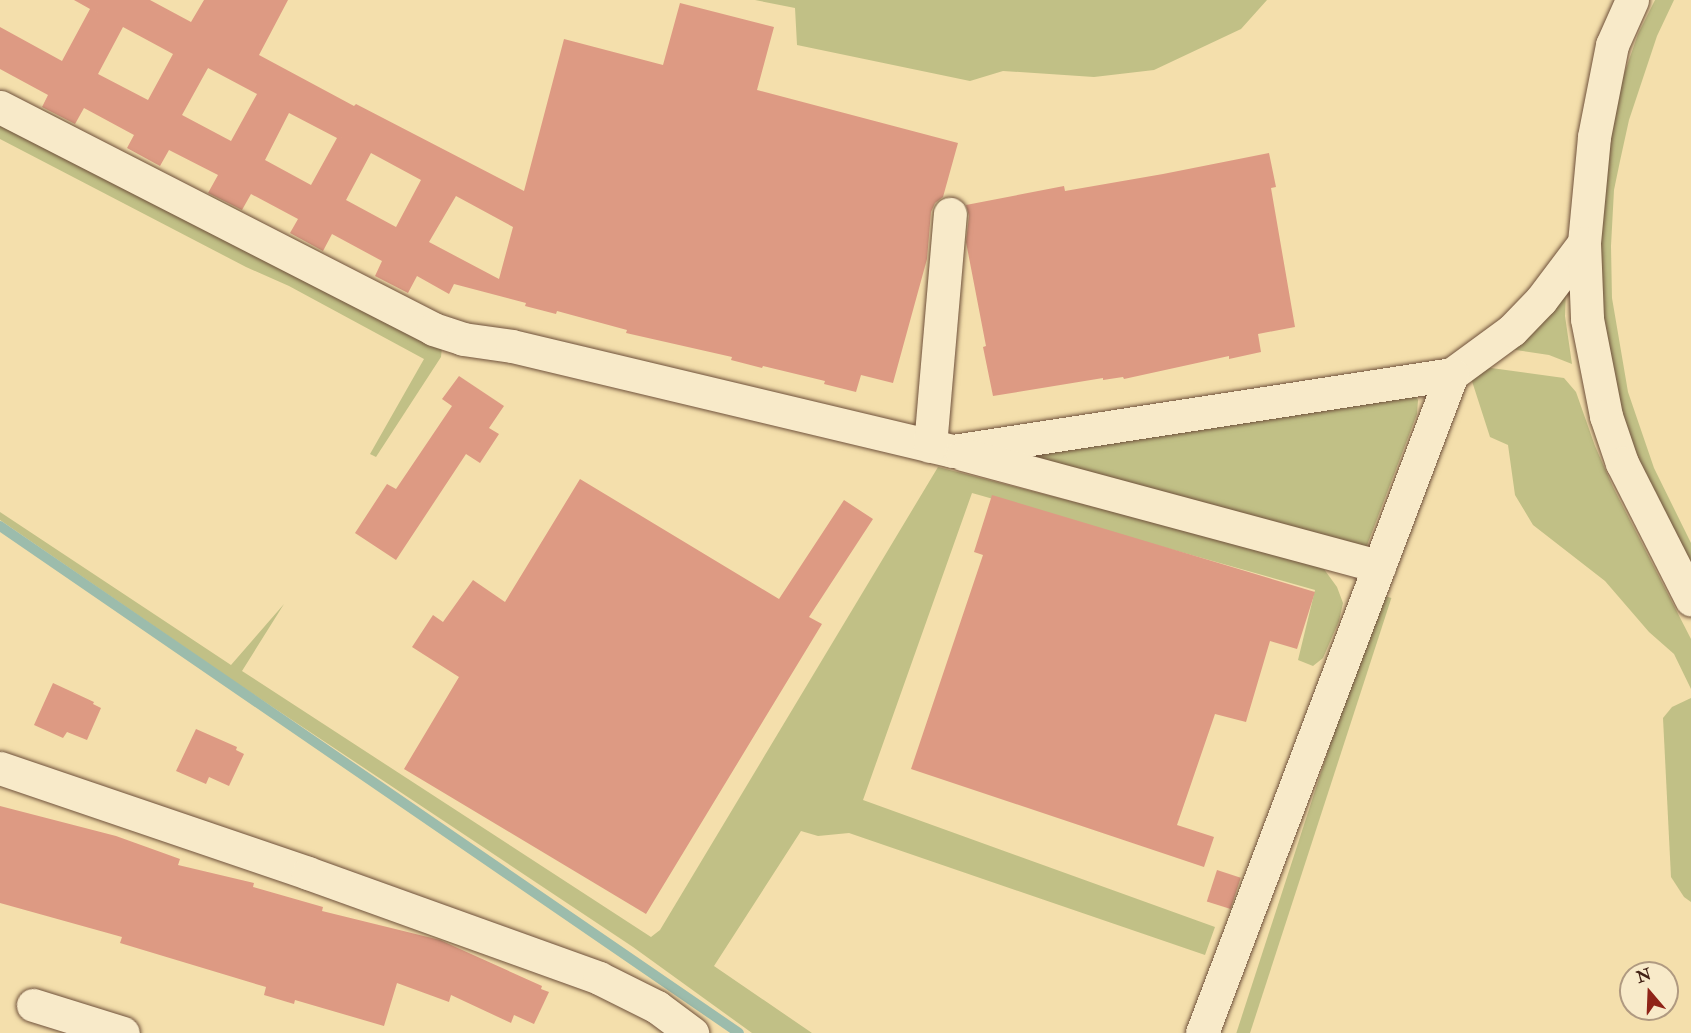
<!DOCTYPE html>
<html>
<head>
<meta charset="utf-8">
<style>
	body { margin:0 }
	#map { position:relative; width:1691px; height:1033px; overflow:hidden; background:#f4dfac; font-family:"IM FELL Double Pica",serif }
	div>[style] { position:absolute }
	.green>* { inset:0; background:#c1c086; transform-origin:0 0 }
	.stream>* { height:10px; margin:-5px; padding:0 5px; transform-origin:5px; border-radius:5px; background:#9cbcac }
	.building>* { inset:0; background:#dd9a83; transform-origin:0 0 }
	.roads { filter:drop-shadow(0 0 2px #6f513b) drop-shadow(0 0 2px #6f513b) }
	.minor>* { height:33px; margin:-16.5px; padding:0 16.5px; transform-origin:16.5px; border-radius:16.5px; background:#f8eac9 }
	.tertiary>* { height:33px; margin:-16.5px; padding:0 16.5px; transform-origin:16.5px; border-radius:16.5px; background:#f8eac9 }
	span { translate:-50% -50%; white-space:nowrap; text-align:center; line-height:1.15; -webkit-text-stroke:4.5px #f8eac9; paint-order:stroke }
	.north { position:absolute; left:1619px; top:961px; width:60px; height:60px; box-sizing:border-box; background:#f8eac9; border:2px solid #b09a81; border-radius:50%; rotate:341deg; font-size:16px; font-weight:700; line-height:24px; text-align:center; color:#432215 }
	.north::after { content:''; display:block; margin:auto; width:21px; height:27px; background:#8f2418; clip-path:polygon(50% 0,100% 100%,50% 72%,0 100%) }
</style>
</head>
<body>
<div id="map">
	<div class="green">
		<div style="clip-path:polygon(755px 0,1267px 0,1241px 29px,1154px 70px,1094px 77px,1003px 71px,970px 81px,797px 45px,795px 8px)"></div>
		<div style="clip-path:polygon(1655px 0,1674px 0,1657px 36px,1629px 120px,1620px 161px,1614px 190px,1611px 246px,1612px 298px,1628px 392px,1654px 468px,1691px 543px,1691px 568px,1638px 457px,1625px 425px,1600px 311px,1599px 187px,1621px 83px,1638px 34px)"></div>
		<div style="clip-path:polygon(0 116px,442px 347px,441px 357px,376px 457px,370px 454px,424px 359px,289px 286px,246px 267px,0 139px)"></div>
		<div style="clip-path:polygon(1566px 289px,1565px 316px,1572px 364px,1549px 355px,1503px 348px)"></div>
		<div style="clip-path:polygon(1484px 367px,1564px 378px,1576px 392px,1595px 446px,1613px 487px,1691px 639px,1691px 689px,1674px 654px,1649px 632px,1605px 581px,1533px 525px,1515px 495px,1508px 445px,1490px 437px,1470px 375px)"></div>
		<div style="clip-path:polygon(1414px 393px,1418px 400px,1417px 414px,1366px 548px,1028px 459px,1037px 447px)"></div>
		<div style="clip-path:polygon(938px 467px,1321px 565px,1337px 587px,1343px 603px,1339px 621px,1323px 658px,1313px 666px,1298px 660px,1315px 590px,972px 493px,863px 800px,1215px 927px,1205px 955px,849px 833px,818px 836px,801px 831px,714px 966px,812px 1033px,752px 1033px,633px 947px,235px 682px,0 520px,0 512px,231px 665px,284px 604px,242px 671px,651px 937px,660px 930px)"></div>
		<div style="left:1379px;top:594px;width:13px;height:470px;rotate:18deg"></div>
		<div style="clip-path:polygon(1691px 698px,1691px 902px,1684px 897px,1671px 877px,1663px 718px,1672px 707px)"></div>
	</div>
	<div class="stream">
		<div style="left:0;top:526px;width:896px;rotate:34.45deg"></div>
	</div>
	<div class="building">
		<div style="clip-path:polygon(evenodd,74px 0,150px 0,191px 22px,204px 0,288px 0,259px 55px,354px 106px,356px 104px,524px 191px,564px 39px,663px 65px,680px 3px,774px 27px,757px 90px,958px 143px,943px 197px,935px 203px,931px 212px,927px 259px,893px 383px,861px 375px,856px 392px,824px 384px,825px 381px,763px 366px,762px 368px,731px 360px,732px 357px,626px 333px,627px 330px,557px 311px,556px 314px,525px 306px,526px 303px,454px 284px,449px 294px,417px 276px,408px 293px,375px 276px,382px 261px,332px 234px,323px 251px,290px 233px,298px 219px,251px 194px,242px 210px,208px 193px,218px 175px,169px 150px,160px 166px,127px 148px,134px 135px,84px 108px,75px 124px,42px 107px,48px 95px,0 69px,0 27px,62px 61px,90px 9px,74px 0,123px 27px,173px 54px,148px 100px,98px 74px,123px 27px,74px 0,208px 68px,257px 94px,231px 141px,182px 115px,208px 68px,74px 0,289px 113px,337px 138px,311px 185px,265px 160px,289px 113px,74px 0,371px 153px,421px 180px,396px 227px,346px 200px,371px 153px,74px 0,456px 196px,513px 227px,499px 279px,429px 242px,456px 196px)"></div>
		<div style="clip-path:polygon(1269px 153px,1276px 187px,1271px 188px,1295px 327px,1258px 334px,1261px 352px,1229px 359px,1229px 356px,1124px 379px,1123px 377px,1103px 380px,1103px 378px,993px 396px,983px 347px,986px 346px,966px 242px,969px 216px,966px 205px,1064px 186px,1065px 191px,1163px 174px)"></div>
		<div style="clip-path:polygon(459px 376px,504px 406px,489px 428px,499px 434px,480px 463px,466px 454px,396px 560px,355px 533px,387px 484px,396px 489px,452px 406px,442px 399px)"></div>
		<div style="clip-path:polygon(580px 479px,779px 599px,844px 500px,873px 519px,809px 617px,822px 624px,646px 914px,404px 769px,459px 677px,412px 647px,433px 615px,443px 622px,473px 580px,505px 602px)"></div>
		<div style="clip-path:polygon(992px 495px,1315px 592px,1297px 649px,1270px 641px,1246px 722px,1215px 714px,1177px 825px,1214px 837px,1204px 867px,911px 769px,983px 555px,974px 552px)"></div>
		<div style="clip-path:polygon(53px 683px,94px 702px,93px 704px,101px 708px,87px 740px,67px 732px,63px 738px,34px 725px)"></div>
		<div style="clip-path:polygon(196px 729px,237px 747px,236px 750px,244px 754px,229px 786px,209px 777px,206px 784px,176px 771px)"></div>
		<div style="clip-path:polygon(0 806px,116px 836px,180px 859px,178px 865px,254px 883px,253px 887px,323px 907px,322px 911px,440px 940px,542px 986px,541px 989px,549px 992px,534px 1024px,514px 1015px,511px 1023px,451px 995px,449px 1002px,397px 983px,384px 1026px,295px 1000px,294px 1004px,264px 995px,266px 987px,120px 943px,122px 937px,0 903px)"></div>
		<div style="left:1217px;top:870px;width:25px;height:33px;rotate:18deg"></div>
	</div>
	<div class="roads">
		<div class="minor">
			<div style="left:0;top:107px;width:487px;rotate:27.1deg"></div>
			<div style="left:433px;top:329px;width:32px;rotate:18deg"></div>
			<div style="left:463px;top:339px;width:49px;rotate:8.1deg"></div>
			<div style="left:512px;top:346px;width:453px;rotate:13.4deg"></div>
			<div style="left:953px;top:451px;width:505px;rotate:-8.77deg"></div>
			<div style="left:1452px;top:374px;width:74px;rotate:-36.3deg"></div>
			<div style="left:1512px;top:330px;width:42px;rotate:-46deg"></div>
			<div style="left:1541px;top:300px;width:71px;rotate:-53deg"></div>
			<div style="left:930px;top:446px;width:233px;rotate:-85.1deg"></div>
			<div style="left:963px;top:454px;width:431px;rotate:15.1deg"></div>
			<div style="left:0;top:768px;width:325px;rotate:18.8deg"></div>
			<div style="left:308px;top:873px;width:309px;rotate:19.8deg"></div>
			<div style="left:599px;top:978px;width:65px;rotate:26.6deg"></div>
			<div style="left:657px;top:1007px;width:44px;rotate:36.6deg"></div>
			<div style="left:33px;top:1005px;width:94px;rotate:17.3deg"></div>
			<div style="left:1202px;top:1033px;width:705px;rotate:-69.23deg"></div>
		</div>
		<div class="tertiary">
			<div style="left:1632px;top:0;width:49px;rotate:114deg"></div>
			<div style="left:1612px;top:45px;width:94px;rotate:101.1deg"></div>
			<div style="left:1594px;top:137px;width:106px;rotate:95.4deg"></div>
			<div style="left:1584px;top:243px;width:76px;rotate:87.7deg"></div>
			<div style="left:1587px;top:319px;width:99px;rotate:78.9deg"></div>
			<div style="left:1606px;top:416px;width:50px;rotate:71.2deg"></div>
			<div style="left:1622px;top:463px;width:153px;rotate:63.1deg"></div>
		</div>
	</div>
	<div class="north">N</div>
</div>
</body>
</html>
